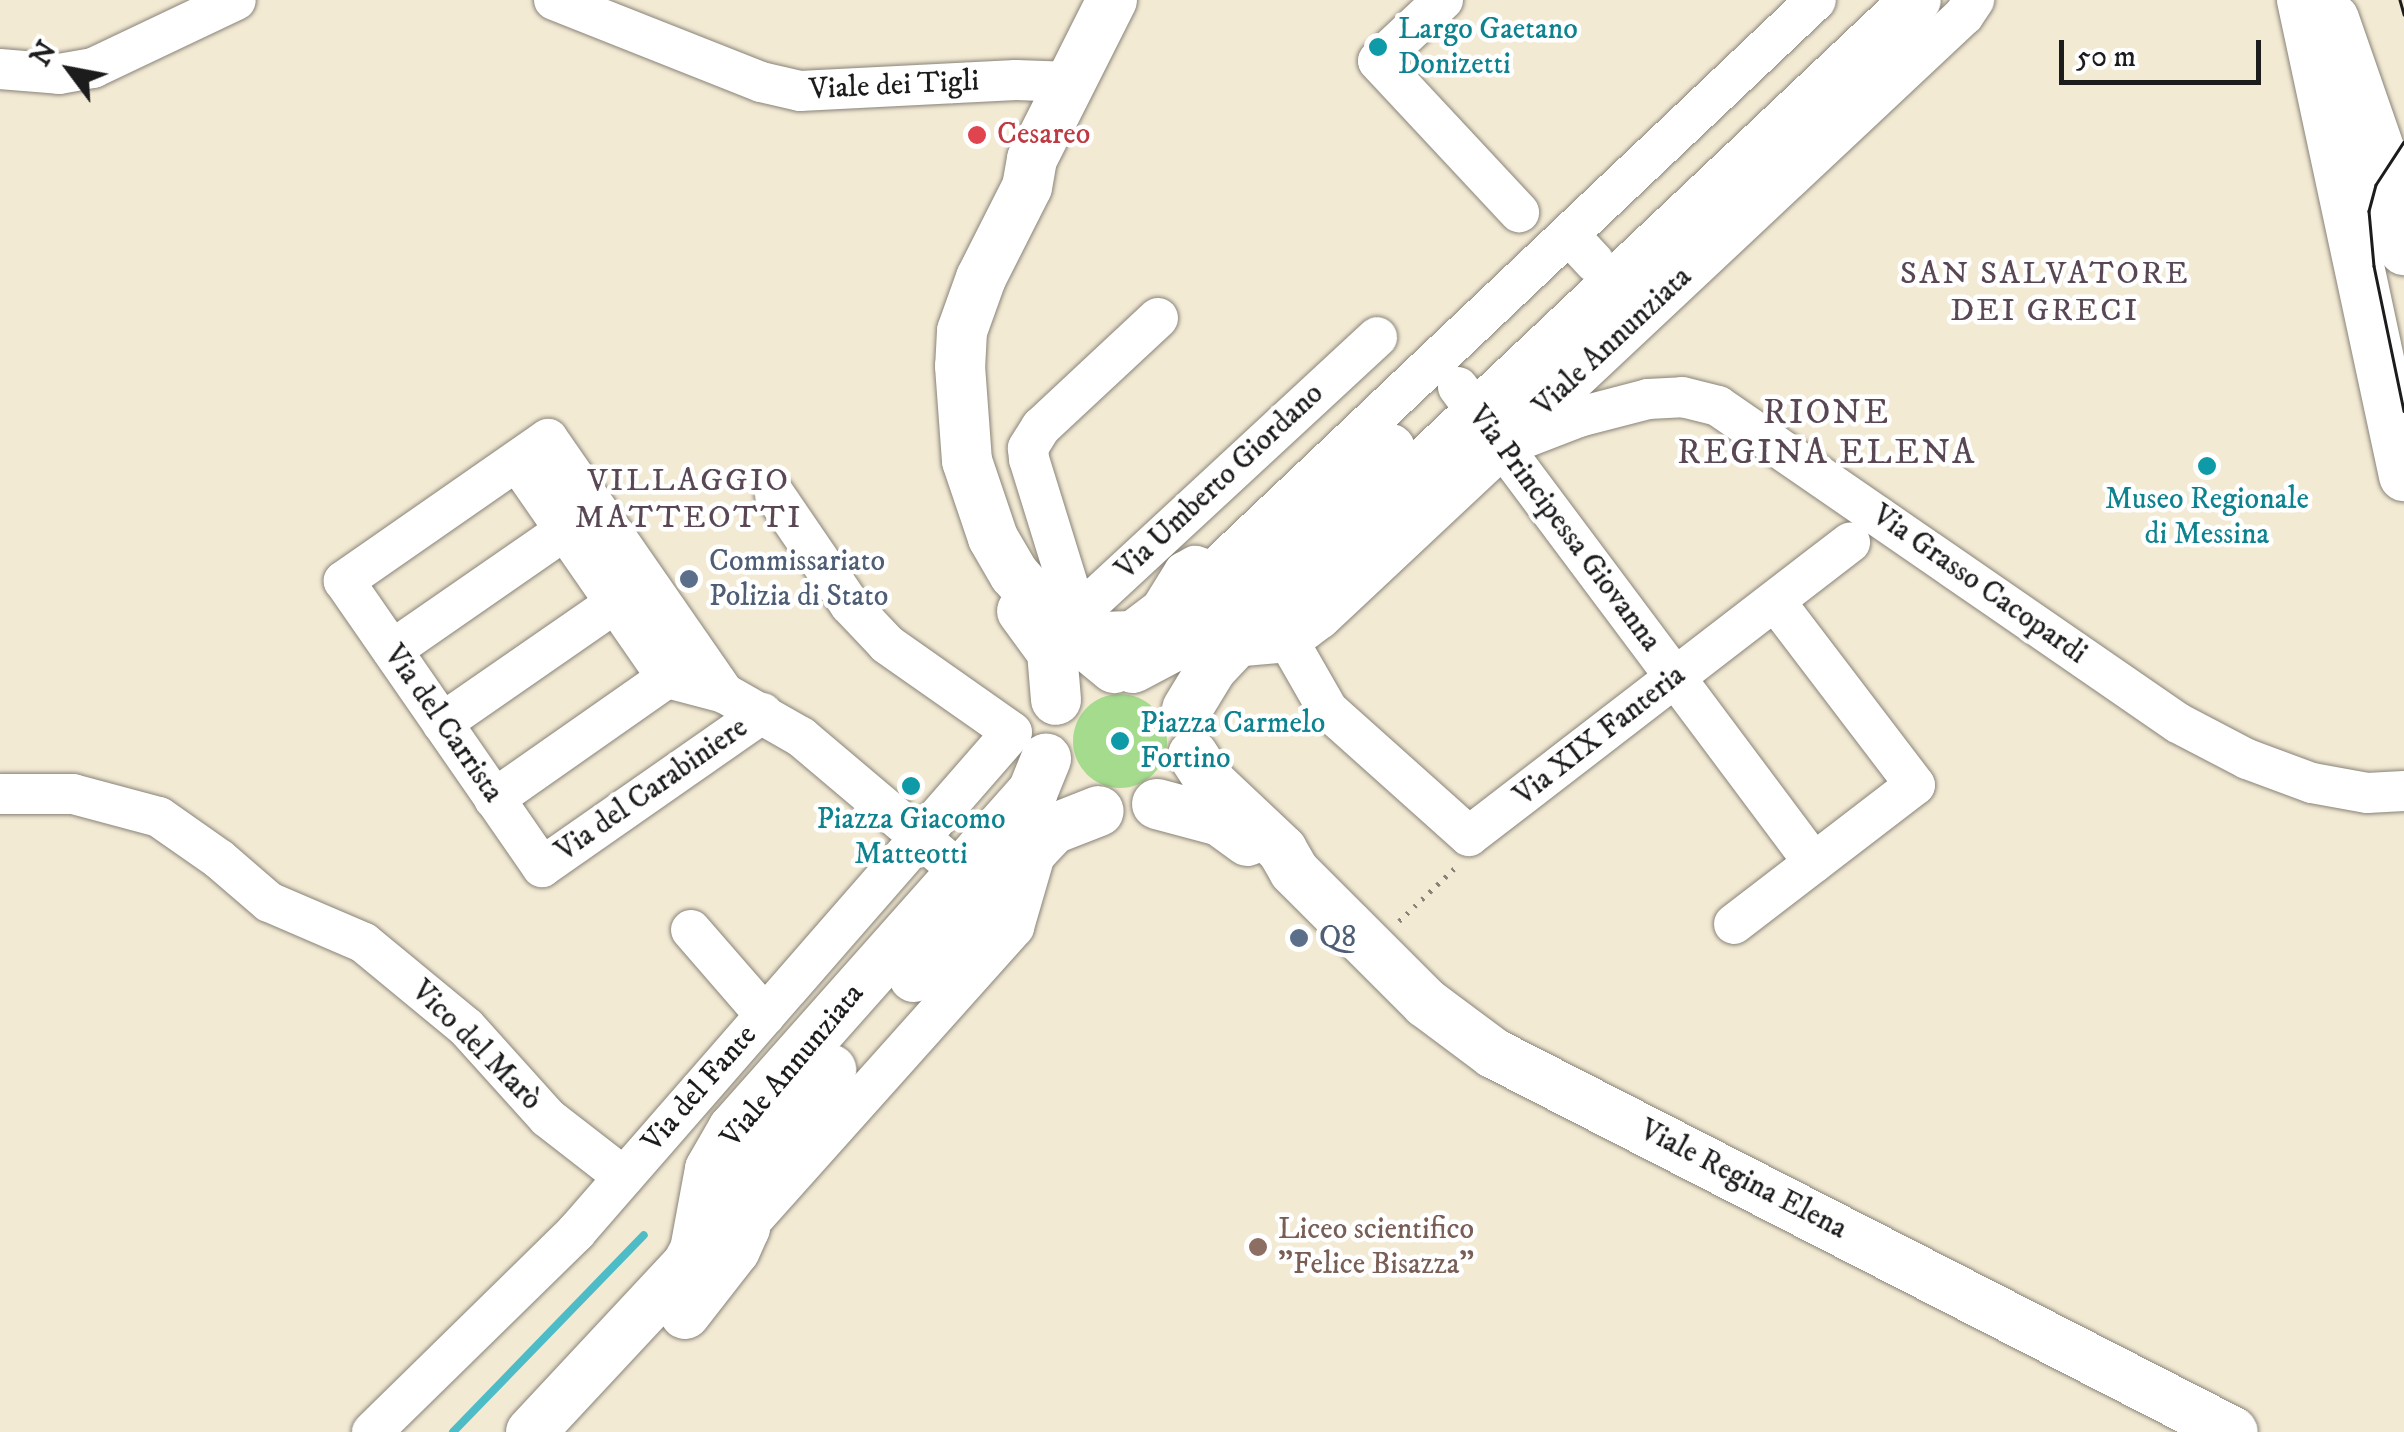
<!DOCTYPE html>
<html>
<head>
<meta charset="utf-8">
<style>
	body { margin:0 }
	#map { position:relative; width:2404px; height:1432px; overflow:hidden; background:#f3ead4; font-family:"IM FELL DW Pica",serif }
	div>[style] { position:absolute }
	.green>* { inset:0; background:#a4db8d }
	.round { border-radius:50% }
	.stream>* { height:8px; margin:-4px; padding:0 4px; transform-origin:4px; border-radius:4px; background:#4ebcc6 }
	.path>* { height:5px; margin-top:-2.5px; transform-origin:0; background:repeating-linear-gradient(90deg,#888378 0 2.5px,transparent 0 10.5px) }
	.roads { filter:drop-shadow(0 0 2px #888378) drop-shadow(0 0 2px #888378) }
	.minor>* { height:40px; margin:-20px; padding:0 20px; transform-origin:20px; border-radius:20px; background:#fff }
	.major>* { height:50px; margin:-25px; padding:0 25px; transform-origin:25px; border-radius:25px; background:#fff }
	.tram>* { height:2.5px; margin:-1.25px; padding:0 1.25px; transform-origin:1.25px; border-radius:1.25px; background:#1c1c1c }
	.dots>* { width:28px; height:28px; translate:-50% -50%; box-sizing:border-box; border:5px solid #fff; border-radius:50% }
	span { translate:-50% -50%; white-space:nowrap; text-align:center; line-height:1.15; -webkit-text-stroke:9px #fff; paint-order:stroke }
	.culture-label { font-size:30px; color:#0d838f }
	.left { translate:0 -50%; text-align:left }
	.street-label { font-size:30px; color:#1c1c1c }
	.health-label { font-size:30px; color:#be3a42 }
	.service-label { font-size:30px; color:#4e5e75 }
	.education-label { font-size:30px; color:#785e54 }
	.neighbourhood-label { font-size:32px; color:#594754; letter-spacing:2.5px }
	.quarter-label { font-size:35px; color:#594754; letter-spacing:2.5px }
	.north { position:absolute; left:20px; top:20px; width:100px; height:100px; -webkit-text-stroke:8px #fff; paint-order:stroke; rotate:302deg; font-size:28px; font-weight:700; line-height:40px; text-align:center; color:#1c1c1c }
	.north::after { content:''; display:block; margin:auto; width:35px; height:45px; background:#1c1c1c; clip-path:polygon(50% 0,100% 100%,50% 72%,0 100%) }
	.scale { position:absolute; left:2059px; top:40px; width:202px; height:45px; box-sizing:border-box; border:5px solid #1c1c1c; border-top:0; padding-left:12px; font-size:30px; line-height:35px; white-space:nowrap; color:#1c1c1c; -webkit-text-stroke:8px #fff; paint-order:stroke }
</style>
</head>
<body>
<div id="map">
	<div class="green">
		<div class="round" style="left:1073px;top:694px;width:94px;height:94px"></div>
	</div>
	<div class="stream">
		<div style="left:453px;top:1432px;width:274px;rotate:-45.9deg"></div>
	</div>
	<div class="path">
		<div style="left:1399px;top:921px;width:79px;rotate:-43.5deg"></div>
	</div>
	<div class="roads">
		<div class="minor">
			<div style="left:554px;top:0;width:223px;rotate:21.6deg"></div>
			<div style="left:761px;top:82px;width:40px;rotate:13deg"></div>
			<div style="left:800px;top:91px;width:216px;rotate:-2.9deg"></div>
			<div style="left:1016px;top:80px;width:55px;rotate:2.1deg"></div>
			<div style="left:1443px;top:0;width:89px;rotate:136.8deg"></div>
			<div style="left:1378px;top:61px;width:207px;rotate:47deg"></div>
			<div style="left:0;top:69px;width:59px;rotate:4.8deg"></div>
			<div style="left:59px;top:74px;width:35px;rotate:-10deg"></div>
			<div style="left:93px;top:68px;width:158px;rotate:-25.4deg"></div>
			<div style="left:1569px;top:235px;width:37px;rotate:47deg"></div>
			<div style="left:1158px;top:318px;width:160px;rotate:137deg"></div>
			<div style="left:1041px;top:427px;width:25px;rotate:122deg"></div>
			<div style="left:1028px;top:448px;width:11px;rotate:85deg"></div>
			<div style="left:1029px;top:459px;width:162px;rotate:72.8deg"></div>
			<div style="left:1077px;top:614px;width:30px;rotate:37deg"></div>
			<div style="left:1101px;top:632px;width:31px;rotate:-2deg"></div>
			<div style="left:1132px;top:631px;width:36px;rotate:-37deg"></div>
			<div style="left:1161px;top:609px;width:44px;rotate:-58.1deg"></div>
			<div style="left:1184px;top:572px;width:13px;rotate:-29deg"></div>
			<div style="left:1195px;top:566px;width:19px;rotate:16deg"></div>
			<div style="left:1458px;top:387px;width:594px;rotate:53.21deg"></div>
			<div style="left:1501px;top:447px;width:84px;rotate:-21deg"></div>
			<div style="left:1579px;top:417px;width:71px;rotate:-14.6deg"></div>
			<div style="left:1648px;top:399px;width:34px;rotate:-3deg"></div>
			<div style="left:1682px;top:397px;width:37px;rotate:14deg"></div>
			<div style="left:1718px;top:406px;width:559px;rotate:34.57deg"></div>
			<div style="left:2178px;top:723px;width:78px;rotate:27.6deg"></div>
			<div style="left:2247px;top:759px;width:69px;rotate:20.3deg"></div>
			<div style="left:2312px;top:783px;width:56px;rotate:10.3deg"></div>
			<div style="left:2367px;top:793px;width:37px;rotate:-3deg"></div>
			<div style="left:517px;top:461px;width:264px;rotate:55.3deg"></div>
			<div style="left:667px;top:678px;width:59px;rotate:14.7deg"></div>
			<div style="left:724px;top:693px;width:89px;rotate:29.7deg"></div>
			<div style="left:801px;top:737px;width:209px;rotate:40.2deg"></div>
			<div style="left:1197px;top:626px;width:35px;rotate:-68deg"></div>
			<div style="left:1210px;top:593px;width:22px;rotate:-82deg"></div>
			<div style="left:1213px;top:571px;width:830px;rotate:-43.44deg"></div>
			<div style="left:1063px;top:628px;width:428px;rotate:-42.8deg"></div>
			<div style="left:1289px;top:642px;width:78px;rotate:60.2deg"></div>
			<div style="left:1328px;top:710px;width:189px;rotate:41.8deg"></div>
			<div style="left:1469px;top:836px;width:481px;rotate:-37.6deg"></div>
			<div style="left:1232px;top:647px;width:57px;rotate:-5deg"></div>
			<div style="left:1289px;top:642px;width:39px;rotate:-37deg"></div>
			<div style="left:1320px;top:619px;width:883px;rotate:-43.16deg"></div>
			<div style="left:1964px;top:15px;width:18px;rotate:-56deg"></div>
			<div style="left:392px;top:650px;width:211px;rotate:-34.7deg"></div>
			<div style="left:724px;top:693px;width:309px;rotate:-124.7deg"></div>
			<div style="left:548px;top:439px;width:249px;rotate:145.2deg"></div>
			<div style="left:344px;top:581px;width:348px;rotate:55.3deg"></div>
			<div style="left:542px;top:867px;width:269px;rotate:-34.9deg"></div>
			<div style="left:442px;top:723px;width:211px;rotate:-34.7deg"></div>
			<div style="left:0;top:794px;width:73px"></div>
			<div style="left:73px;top:794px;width:89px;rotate:15deg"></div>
			<div style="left:159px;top:817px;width:73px;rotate:35deg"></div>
			<div style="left:219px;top:859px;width:66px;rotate:40.7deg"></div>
			<div style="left:269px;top:902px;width:103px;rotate:23.3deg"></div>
			<div style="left:364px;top:943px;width:132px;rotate:39.5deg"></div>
			<div style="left:466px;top:1027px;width:122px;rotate:48deg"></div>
			<div style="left:548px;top:1118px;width:96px;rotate:37.8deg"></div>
			<div style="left:494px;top:799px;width:236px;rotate:-35deg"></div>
			<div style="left:1734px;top:924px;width:228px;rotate:-37.5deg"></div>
			<div style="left:1915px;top:785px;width:231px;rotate:-127.3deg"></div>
			<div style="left:691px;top:930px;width:113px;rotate:49deg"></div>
			<div style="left:745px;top:1228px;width:404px;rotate:-48.2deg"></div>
			<div style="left:1014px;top:927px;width:82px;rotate:-73.8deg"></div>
			<div style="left:372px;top:1432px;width:286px;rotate:-44.4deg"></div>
			<div style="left:576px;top:1232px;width:663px;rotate:-48.91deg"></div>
			<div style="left:1012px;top:732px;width:153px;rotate:-144.9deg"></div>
			<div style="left:887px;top:644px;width:54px;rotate:-133.5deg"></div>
			<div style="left:850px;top:605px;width:133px;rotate:-124.3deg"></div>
		</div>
		<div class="major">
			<div style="left:1112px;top:0;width:178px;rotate:116.7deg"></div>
			<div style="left:1032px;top:159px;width:28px;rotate:100deg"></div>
			<div style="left:1027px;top:187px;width:102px;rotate:116.8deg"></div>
			<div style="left:981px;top:278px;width:56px;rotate:109.7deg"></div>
			<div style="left:962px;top:331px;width:35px;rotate:93deg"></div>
			<div style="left:960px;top:366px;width:95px;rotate:85.8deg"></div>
			<div style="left:967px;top:461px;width:81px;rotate:71.3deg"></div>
			<div style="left:993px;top:538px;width:42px;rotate:59.7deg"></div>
			<div style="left:1014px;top:574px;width:56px;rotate:48.6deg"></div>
			<div style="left:1051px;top:616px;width:82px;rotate:39.5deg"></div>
			<div style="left:2302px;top:0;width:487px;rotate:77.9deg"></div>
			<div style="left:2334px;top:19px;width:140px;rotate:70.8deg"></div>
			<div style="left:2380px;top:151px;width:102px;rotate:76.4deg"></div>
			<div style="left:1022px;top:611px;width:51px;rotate:53.8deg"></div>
			<div style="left:1052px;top:652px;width:48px;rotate:85.2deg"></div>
			<div style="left:1133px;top:668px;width:55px;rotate:-28deg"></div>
			<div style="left:1182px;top:642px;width:284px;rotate:-42.9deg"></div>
			<div style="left:1187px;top:709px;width:48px;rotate:-58.6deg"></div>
			<div style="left:1212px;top:668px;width:48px;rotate:-46.7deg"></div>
			<div style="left:1245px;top:633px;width:922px;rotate:-43.33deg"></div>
			<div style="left:1193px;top:755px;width:33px;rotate:57deg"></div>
			<div style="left:1211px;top:783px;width:98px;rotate:43.3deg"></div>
			<div style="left:1282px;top:850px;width:24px;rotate:60deg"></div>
			<div style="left:1294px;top:871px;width:187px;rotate:45deg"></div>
			<div style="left:1426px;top:1003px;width:84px;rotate:36.7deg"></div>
			<div style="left:1493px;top:1053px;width:831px;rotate:27.12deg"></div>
			<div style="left:1157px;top:804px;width:65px;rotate:15.1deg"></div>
			<div style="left:1220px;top:821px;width:34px;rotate:36deg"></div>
			<div style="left:914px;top:977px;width:203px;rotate:-46.8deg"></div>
			<div style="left:1053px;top:829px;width:49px;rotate:-21.4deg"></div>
			<div style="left:685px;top:1314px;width:81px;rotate:-52deg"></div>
			<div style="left:735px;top:1250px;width:24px;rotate:-66deg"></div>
			<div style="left:745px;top:1228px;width:36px;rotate:-82deg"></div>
			<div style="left:750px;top:1192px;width:68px;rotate:-63.8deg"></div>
			<div style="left:780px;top:1131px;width:80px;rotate:-50.1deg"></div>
			<div style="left:531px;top:1432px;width:229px;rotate:-47deg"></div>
			<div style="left:687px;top:1265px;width:17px;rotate:-62deg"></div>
			<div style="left:695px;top:1250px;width:82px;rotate:-79.5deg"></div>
			<div style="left:710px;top:1169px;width:46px;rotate:-60.1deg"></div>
			<div style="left:733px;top:1129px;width:452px;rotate:-48.4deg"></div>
			<div style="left:1033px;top:791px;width:35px;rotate:-68deg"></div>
		</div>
	</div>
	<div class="tram">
		<div style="left:2400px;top:0;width:15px;rotate:74deg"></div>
		<div style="left:2404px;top:142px;width:51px;rotate:123.1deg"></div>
		<div style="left:2376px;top:185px;width:27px;rotate:105deg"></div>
		<div style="left:2369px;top:211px;width:55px;rotate:84.8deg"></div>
		<div style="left:2374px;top:266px;width:148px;rotate:78.3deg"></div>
	</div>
	<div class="dots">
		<div style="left:1378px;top:47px;background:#0f9aa8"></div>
		<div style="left:977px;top:135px;background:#e0444e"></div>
		<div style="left:2207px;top:466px;background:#0f9aa8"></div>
		<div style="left:689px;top:579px;background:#5c6f8a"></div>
		<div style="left:1120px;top:741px;background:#0f9aa8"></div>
		<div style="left:911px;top:786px;background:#0f9aa8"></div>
		<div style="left:1299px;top:938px;background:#5c6f8a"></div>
		<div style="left:1258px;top:1247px;background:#8d6e63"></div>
	</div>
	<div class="culture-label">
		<span class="left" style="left:1398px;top:47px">Largo Gaetano<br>Donizetti</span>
		<span style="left:2207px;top:517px">Museo Regionale<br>di Messina</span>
		<span class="left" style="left:1140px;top:741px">Piazza Carmelo<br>Fortino</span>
		<span style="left:911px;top:837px">Piazza Giacomo<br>Matteotti</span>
	</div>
	<div class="street-label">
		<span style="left:894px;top:86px;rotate:-3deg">Viale dei Tigli</span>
		<span style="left:1613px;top:342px;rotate:-43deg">Viale Annunziata</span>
		<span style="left:1220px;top:482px;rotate:-43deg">Via Umberto Giordano</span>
		<span style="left:1564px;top:529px;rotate:53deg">Via Principessa Giovanna</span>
		<span style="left:1979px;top:585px;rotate:35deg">Via Grasso Cacopardi</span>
		<span style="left:443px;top:724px;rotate:55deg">Via del Carrista</span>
		<span style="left:1600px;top:736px;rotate:-38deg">Via XIX Fanteria</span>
		<span style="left:652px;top:790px;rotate:-35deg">Via del Carabiniere</span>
		<span style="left:476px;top:1046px;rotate:45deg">Vico del Marò</span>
		<span style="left:793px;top:1066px;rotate:-50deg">Viale Annunziata</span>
		<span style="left:700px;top:1089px;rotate:-49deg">Via del Fante</span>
		<span style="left:1743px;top:1180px;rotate:27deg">Viale Regina Elena</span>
	</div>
	<div class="health-label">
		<span class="left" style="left:997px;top:135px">Cesareo</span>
	</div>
	<div class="service-label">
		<span class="left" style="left:709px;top:579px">Commissariato<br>Polizia di Stato</span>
		<span class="left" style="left:1319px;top:938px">Q8</span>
	</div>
	<div class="education-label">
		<span class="left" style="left:1278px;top:1247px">Liceo scientifico<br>"Felice Bisazza"</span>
	</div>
	<div class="neighbourhood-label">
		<span style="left:2045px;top:293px">SAN SALVATORE<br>DEI GRECI</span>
		<span style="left:689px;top:500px">VILLAGGIO<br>MATTEOTTI</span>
	</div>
	<div class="quarter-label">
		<span style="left:1827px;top:433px">RIONE<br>REGINA ELENA</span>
	</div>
	<div class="north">N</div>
	<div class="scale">50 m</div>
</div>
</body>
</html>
